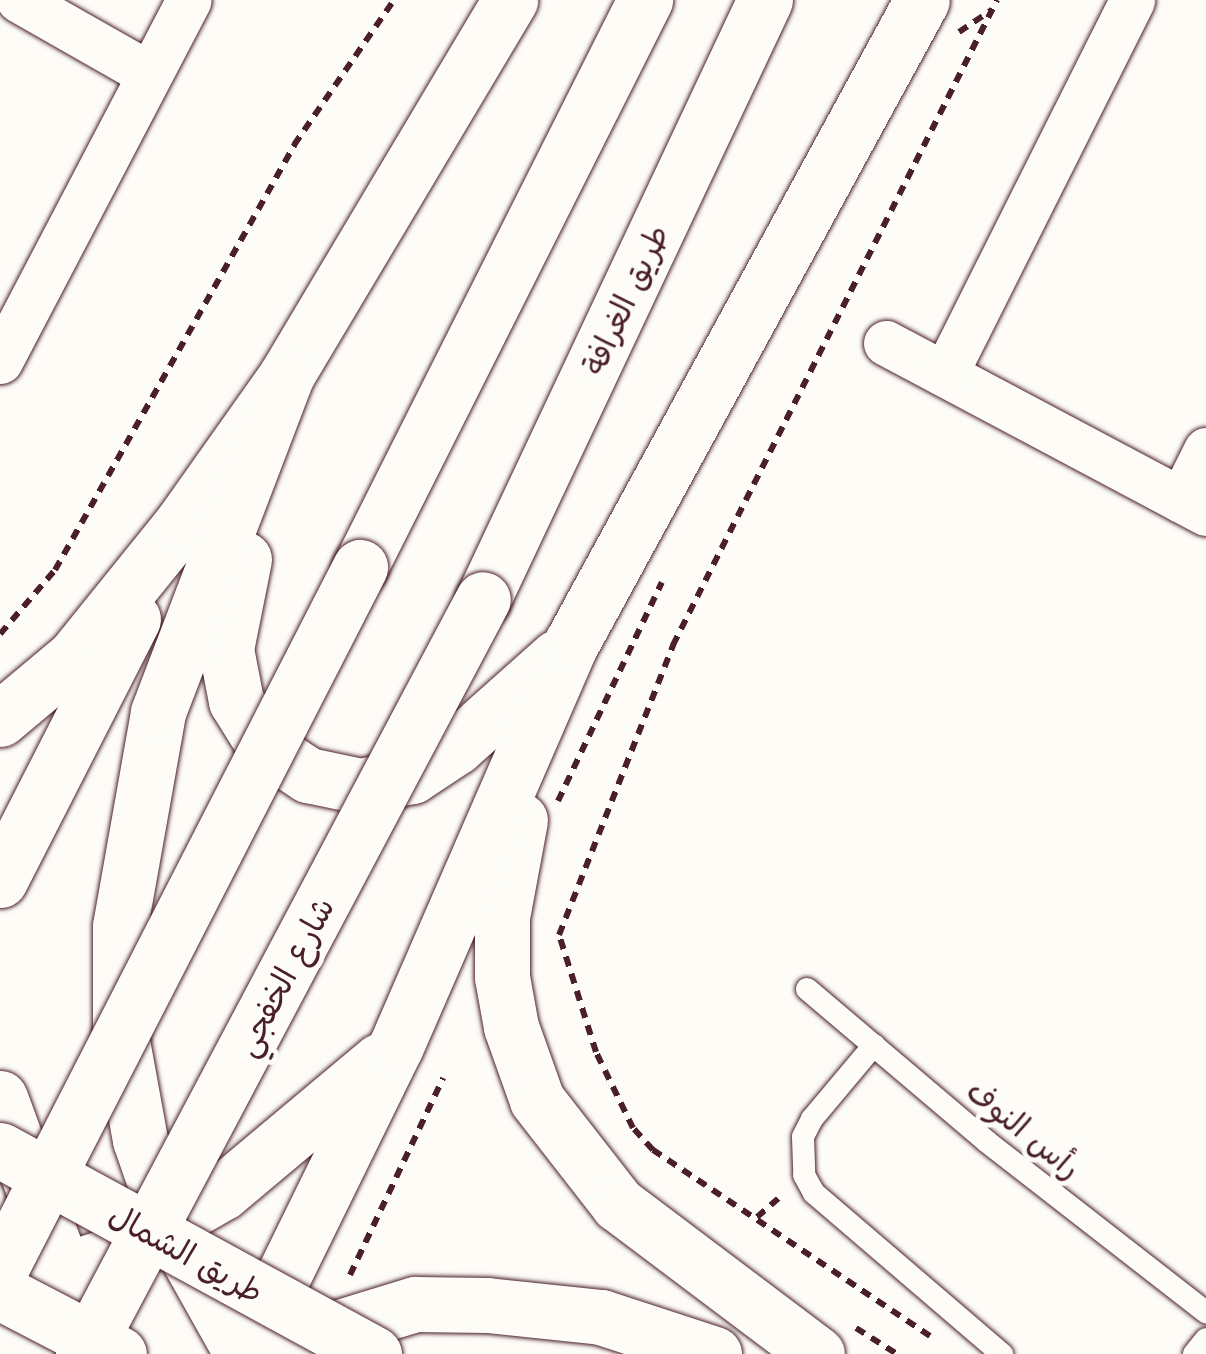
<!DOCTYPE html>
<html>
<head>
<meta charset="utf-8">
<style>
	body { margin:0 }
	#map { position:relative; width:1206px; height:1354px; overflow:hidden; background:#fdfcf7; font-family:Mali,"Playpen Sans Arabic",sans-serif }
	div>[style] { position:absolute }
	.path>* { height:6px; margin-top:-3px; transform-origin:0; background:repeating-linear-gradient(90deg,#4a1f2b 0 10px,transparent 0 18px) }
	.roads { filter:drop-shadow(0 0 2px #4a1f2b) drop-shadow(0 0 2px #4a1f2b) }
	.lane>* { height:22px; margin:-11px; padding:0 11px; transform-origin:11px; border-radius:11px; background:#fdfcf7 }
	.street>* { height:45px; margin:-22.5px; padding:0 22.5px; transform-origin:22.5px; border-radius:22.5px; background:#fdfcf7 }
	.highway>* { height:55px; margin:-27.5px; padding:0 27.5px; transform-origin:27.5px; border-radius:27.5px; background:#fdfcf7 }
	.bridges { filter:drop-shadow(0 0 2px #4a1f2b) drop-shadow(0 0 2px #4a1f2b) }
	.highway-bridge>* { height:55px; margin:-27.5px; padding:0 27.5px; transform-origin:27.5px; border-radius:27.5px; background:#fdfcf7 }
	span { translate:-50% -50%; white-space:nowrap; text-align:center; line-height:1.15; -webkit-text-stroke:10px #fdfcf7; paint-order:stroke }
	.street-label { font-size:32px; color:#4a1f2b }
</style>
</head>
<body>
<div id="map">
	<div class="path">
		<div style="left:959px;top:32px;width:40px;rotate:-34deg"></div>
		<div style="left:0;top:634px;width:84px;rotate:-49.3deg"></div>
		<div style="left:55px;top:570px;width:488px;rotate:-60.6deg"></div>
		<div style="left:294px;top:145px;width:176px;rotate:-55.4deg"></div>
		<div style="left:558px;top:801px;width:242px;rotate:-64.6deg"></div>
		<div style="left:757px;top:1217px;width:33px;rotate:-41deg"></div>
		<div style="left:350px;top:1275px;width:218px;rotate:-64.7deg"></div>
		<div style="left:856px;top:1328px;width:49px;rotate:32.4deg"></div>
		<div style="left:930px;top:1336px;width:334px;rotate:-146.1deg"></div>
		<div style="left:653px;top:1150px;width:30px;rotate:-132deg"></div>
		<div style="left:633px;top:1128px;width:85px;rotate:-116deg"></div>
		<div style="left:596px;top:1052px;width:123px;rotate:-107.5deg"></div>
		<div style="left:559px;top:935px;width:312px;rotate:-68.5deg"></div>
		<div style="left:673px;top:645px;width:722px;rotate:-63.33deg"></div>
	</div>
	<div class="roads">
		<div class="lane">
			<div style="left:807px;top:989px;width:235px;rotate:40.3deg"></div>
			<div style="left:986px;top:1141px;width:279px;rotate:37.9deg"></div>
			<div style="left:874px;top:1045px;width:97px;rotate:130deg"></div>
			<div style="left:812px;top:1119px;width:20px;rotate:117deg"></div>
			<div style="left:803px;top:1137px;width:38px;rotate:88deg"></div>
			<div style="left:804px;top:1175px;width:21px;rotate:61deg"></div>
			<div style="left:814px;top:1193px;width:248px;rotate:40.6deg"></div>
			<div style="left:1194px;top:1354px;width:19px;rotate:-51deg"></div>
		</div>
		<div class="street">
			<div style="left:19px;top:0;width:146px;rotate:29.6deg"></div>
			<div style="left:886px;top:343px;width:362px;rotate:28deg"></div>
			<div style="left:0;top:361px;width:407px;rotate:-62.4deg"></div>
			<div style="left:945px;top:374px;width:418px;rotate:-63.4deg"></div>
			<div style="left:1181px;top:500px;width:56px;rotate:-63.4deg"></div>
		</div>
		<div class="highway">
			<div style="left:244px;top:559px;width:92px;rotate:101.3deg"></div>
			<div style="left:226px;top:649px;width:53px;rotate:79.1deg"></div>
			<div style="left:236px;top:701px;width:53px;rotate:58.1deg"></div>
			<div style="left:264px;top:746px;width:53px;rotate:33.4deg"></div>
			<div style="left:308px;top:775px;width:53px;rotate:11.9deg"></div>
			<div style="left:360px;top:786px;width:53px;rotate:-10.9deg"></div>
			<div style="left:412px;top:776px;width:53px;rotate:-33.4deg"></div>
			<div style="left:456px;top:747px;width:135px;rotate:-41.7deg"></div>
			<div style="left:360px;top:567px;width:635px;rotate:-63.31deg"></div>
			<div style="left:483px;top:599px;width:662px;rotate:-64.79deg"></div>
			<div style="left:0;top:719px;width:97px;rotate:-40deg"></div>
			<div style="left:74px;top:657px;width:172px;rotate:-51.1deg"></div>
			<div style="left:182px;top:523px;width:180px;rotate:-54.7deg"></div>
			<div style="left:286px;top:376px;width:438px;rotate:-59.2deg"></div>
			<div style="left:520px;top:820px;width:99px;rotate:100.5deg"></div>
			<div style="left:502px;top:917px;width:60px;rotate:90deg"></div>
			<div style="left:502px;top:977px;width:51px;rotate:79.8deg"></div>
			<div style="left:511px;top:1027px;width:77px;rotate:70.4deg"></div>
			<div style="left:537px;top:1100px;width:132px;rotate:52.1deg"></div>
			<div style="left:618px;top:1204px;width:249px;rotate:37deg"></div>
			<div style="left:0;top:880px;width:293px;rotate:-63deg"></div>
			<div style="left:0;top:1098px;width:221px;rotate:69.9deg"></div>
			<div style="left:0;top:1291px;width:123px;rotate:-18deg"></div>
			<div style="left:117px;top:1253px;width:122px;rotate:-29.9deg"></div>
			<div style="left:223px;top:1192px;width:204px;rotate:-40deg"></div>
			<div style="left:294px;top:1341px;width:127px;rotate:-17deg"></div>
			<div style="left:415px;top:1304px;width:72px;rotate:0.8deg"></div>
			<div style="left:487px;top:1305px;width:115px;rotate:6deg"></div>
			<div style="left:601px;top:1317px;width:119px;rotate:18.1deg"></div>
			<div style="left:242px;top:1354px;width:149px;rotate:-119.3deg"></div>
			<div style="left:169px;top:1224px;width:89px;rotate:-109deg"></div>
			<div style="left:140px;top:1140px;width:112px;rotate:-100.3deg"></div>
			<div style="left:120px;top:1030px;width:104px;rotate:-90deg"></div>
			<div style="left:120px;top:926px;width:217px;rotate:-79.9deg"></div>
			<div style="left:158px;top:712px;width:360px;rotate:-69.1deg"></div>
			<div style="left:245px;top:1354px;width:343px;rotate:-63.9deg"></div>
			<div style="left:396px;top:1046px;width:438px;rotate:-66.5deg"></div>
			<div style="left:571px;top:644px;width:733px;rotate:-61.41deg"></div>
		</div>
	</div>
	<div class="bridges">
		<div class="highway-bridge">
			<div style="left:0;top:1150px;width:426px;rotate:28.6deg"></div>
			<div style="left:0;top:1270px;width:790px;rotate:-62.88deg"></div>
			<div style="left:0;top:1292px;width:134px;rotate:27.5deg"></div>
			<div style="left:83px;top:1354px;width:854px;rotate:-62.09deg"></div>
		</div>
	</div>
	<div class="street-label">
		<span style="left:624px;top:299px;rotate:-65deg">طريق الغرافة</span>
		<span style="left:283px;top:976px;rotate:-62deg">شارع الخفجي</span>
		<span style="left:1025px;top:1128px;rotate:39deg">رأس النوف</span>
		<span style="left:187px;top:1252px;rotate:29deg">طريق الشمال</span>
	</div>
</div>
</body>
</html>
